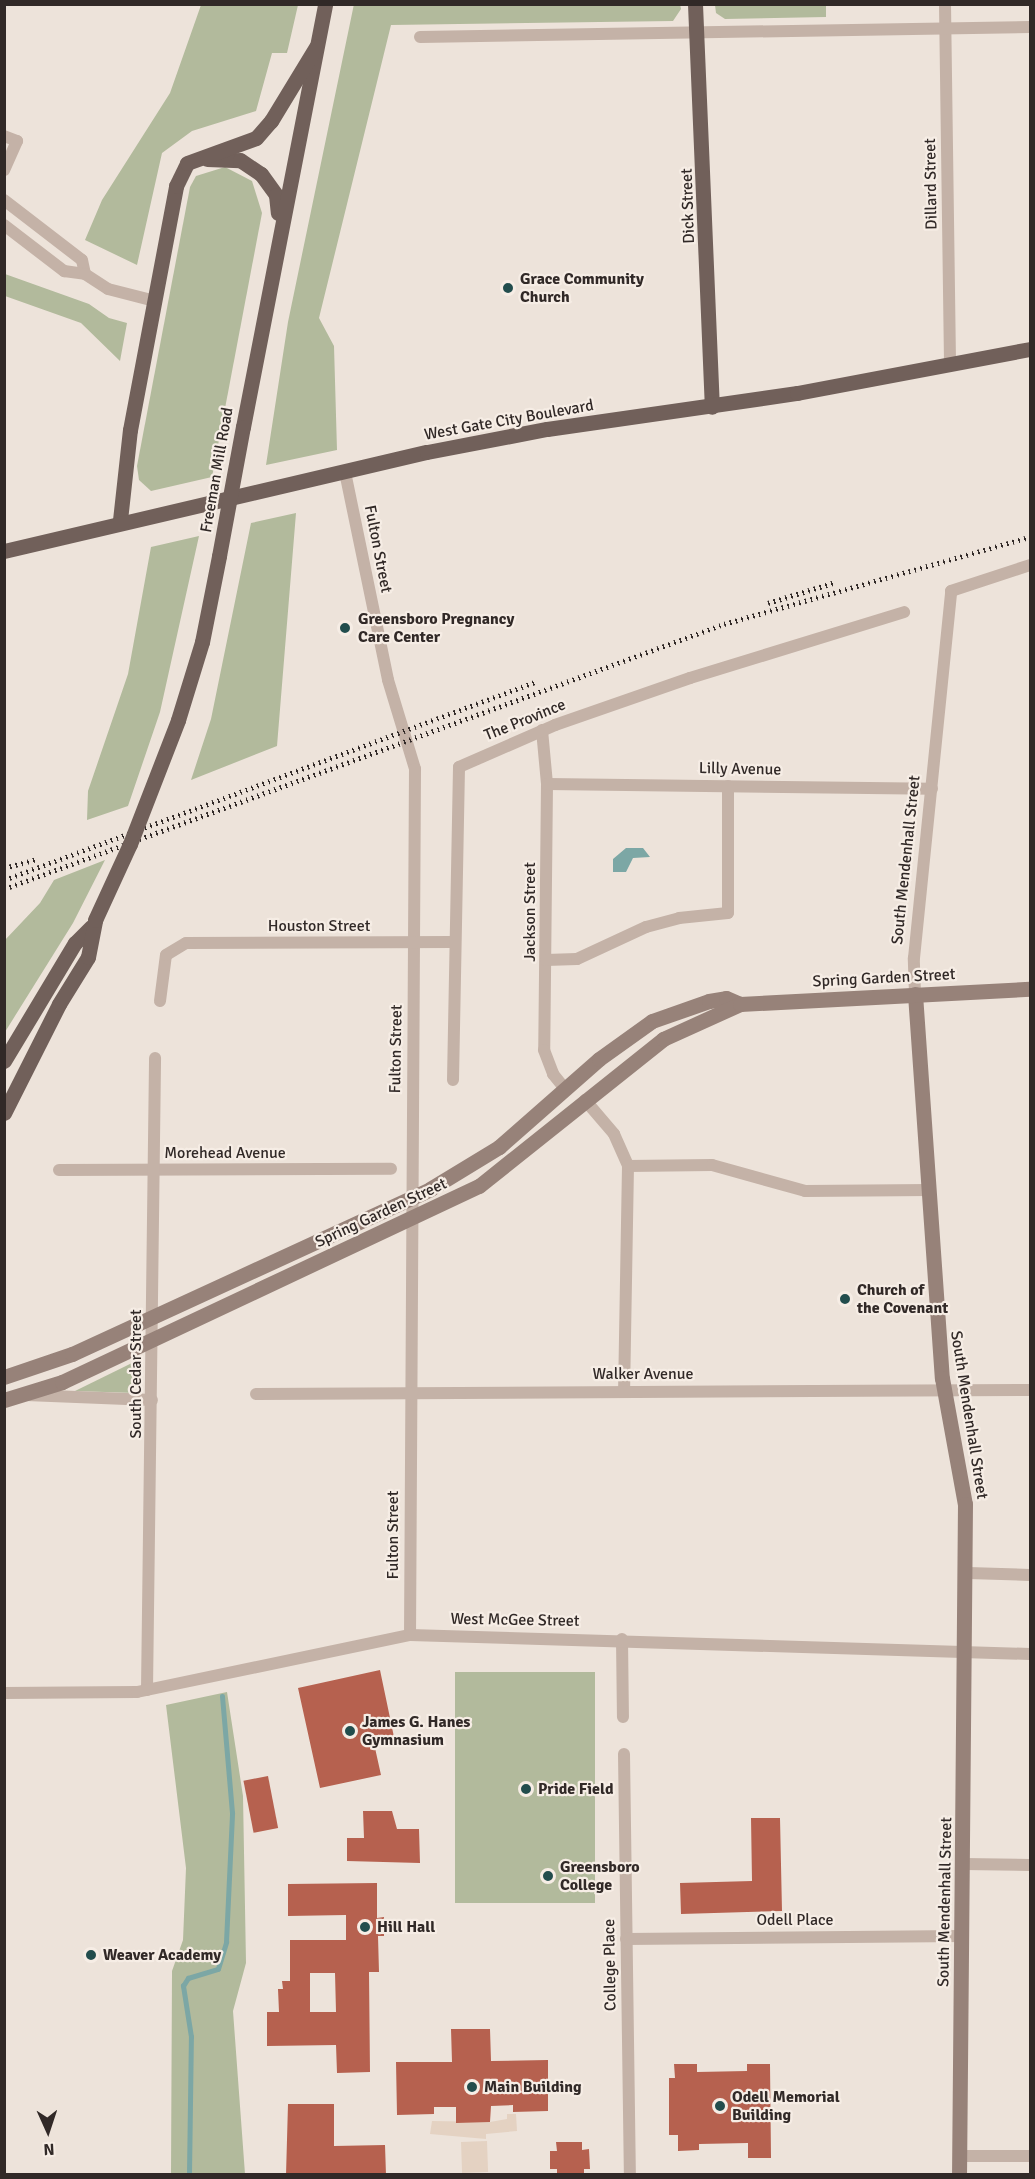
<!DOCTYPE html>
<html>
<head>
<meta charset="utf-8">
<style>
	body { margin:0 }
	#map { position:relative; width:1035px; height:2179px; overflow:hidden; background:#ede3da; font-family:Signika,sans-serif }
	div>[style] { position:absolute }
	.green>* { inset:0; background:#b2ba9c; transform-origin:0 0 }
	.plaza>* { inset:0; background:#e4d2c2; transform-origin:0 0 }
	.water>* { inset:0; background:#7ca7a5 }
	.stream>* { height:4.5px; margin:-2.25px; padding:0 2.25px; transform-origin:2.25px; border-radius:2.25px; background:#7ca7a5 }
	.building>* { inset:0; background:#b6614f; transform-origin:0 0 }
	.street>* { height:12px; margin:-6px; padding:0 6px; transform-origin:6px; border-radius:6px; background:#c4b2a7 }
	.secondary>* { height:15px; margin:-7.5px; padding:0 7.5px; transform-origin:7.5px; border-radius:7.5px; background:#978279 }
	.primary>* { height:15px; margin:-7.5px; padding:0 7.5px; transform-origin:7.5px; border-radius:7.5px; background:#71605a }
	.rail>* { height:4.5px; margin-top:-2.25px; transform-origin:0; background:repeating-linear-gradient(90deg,#312927 0 1.5px,transparent 0 6px) }
	.primary-bridge>* { height:15px; margin:-7.5px; padding:0 7.5px; transform-origin:7.5px; border-radius:7.5px; background:#71605a }
	.dots>* { width:16px; height:16px; translate:-50% -50%; box-sizing:border-box; border:3px solid #f6ede5; border-radius:50% }
	span { translate:-50% -50%; white-space:nowrap; text-align:center; line-height:1.15; -webkit-text-stroke:4.5px #f6ede5; paint-order:stroke }
	.street-label { font-size:16px; color:#312927 }
	.poi-label { font-size:16px; color:#312927; font-weight:700 }
	.left { translate:0 -50%; text-align:left }
	.frame { position:absolute; inset:0; border:6px solid #312927; pointer-events:none }
	.north { position:absolute; left:18px; top:2101px; width:60px; height:60px; -webkit-text-stroke:4px #f6ede5; paint-order:stroke; rotate:177deg; font-size:16px; font-weight:700; line-height:24px; text-align:center; color:#312927 }
	.north::after { content:''; display:block; margin:auto; width:21px; height:27px; background:#312927; clip-path:polygon(50% 0,100% 100%,50% 72%,0 100%) }
</style>
</head>
<body>
<div id="map">
	<div class="green">
		<div style="clip-path:polygon(354px 4px,680px 4px,681px 9px,673px 21px,391px 25px,319px 318px,334px 346px,337px 450px,266px 465px,288px 322px)"></div>
		<div style="clip-path:polygon(201px 5px,298px 5px,287px 53px,272px 53px,256px 111px,192px 131px,162px 153px,137px 265px,85px 240px,102px 200px,170px 93px)"></div>
		<div style="clip-path:polygon(715px 5px,826px 5px,826px 17px,725px 19px,716px 13px)"></div>
		<div style="clip-path:polygon(225px 167px,252px 181px,262px 213px,212px 477px,151px 491px,139px 480px,137px 466px,190px 187px,196px 176px)"></div>
		<div style="clip-path:polygon(5px 274px,89px 304px,109px 318px,127px 323px,120px 361px,81px 323px,5px 296px)"></div>
		<div style="clip-path:polygon(296px 513px,277px 746px,191px 780px,211px 719px,251px 523px)"></div>
		<div style="clip-path:polygon(199px 536px,160px 712px,128px 806px,87px 820px,88px 791px,128px 674px,151px 547px)"></div>
		<div style="clip-path:polygon(105px 860px,73px 923px,5px 1032px,5px 940px,40px 903px,54px 880px)"></div>
		<div style="clip-path:polygon(134px 1362px,138px 1363px,135px 1393px,75px 1391px)"></div>
		<div style="left:595px;top:1672px;width:231px;height:140px;rotate:90deg"></div>
		<div style="clip-path:polygon(227px 1692px,243px 1796px,246px 1963px,233px 2011px,245px 2174px,171px 2174px,172px 1971px,183px 1940px,186px 1868px,166px 1705px)"></div>
	</div>
	<div class="plaza">
		<div style="clip-path:polygon(507px 2114px,516px 2114px,517px 2131px,486px 2134px,486px 2139px,430px 2134px,432px 2121px,490px 2122px,507px 2119px)"></div>
		<div style="left:487px;top:2141px;width:31px;height:26px;rotate:88deg"></div>
	</div>
	<div class="water">
		<div style="clip-path:polygon(626px 848px,643px 848px,650px 857px,633px 858px,626px 872px,613px 872px,613px 859px)"></div>
	</div>
	<div class="stream">
		<div style="left:189px;top:2174px;width:137px;rotate:-89.2deg"></div>
		<div style="left:191px;top:2037px;width:52px;rotate:-98.9deg"></div>
		<div style="left:183px;top:1986px;width:9px;rotate:-58deg"></div>
		<div style="left:188px;top:1978px;width:31px;rotate:-17deg"></div>
		<div style="left:218px;top:1969px;width:28px;rotate:-73deg"></div>
		<div style="left:226px;top:1942px;width:129px;rotate:-87.3deg"></div>
		<div style="left:232px;top:1813px;width:117px;rotate:-94.9deg"></div>
	</div>
	<div class="building">
		<div style="clip-path:polygon(380px 1670px,394px 1737px,386px 1739px,388px 1745px,375px 1748px,381px 1775px,320px 1788px,298px 1688px)"></div>
		<div style="left:268px;top:1776px;width:53px;height:25px;rotate:79deg"></div>
		<div style="clip-path:polygon(363px 1811px,392px 1811px,397px 1829px,419px 1829px,420px 1863px,347px 1861px,347px 1838px,364px 1838px)"></div>
		<div style="clip-path:polygon(751px 1818px,780px 1818px,782px 1911px,681px 1914px,680px 1883px,752px 1881px)"></div>
		<div style="clip-path:polygon(evenodd,377px 1883px,377px 1918px,384px 1917px,384px 1936px,378px 1936px,379px 1972px,369px 1972px,370px 2072px,337px 2073px,336px 2045px,267px 2046px,267px 2012px,279px 2012px,278px 1989px,283px 1989px,282px 1981px,290px 1981px,290px 1940px,346px 1940px,346px 1915px,288px 1916px,288px 1884px,377px 1883px,310px 1973px,335px 1973px,336px 2012px,310px 2012px,310px 1973px)"></div>
		<div style="clip-path:polygon(451px 2029px,490px 2029px,491px 2061px,548px 2060px,548px 2111px,513px 2112px,513px 2105px,491px 2106px,490px 2122px,456px 2123px,456px 2107px,434px 2107px,434px 2114px,397px 2115px,396px 2062px,452px 2062px)"></div>
		<div style="clip-path:polygon(674px 2064px,697px 2064px,697px 2072px,747px 2071px,747px 2064px,770px 2064px,771px 2158px,748px 2158px,748px 2143px,699px 2144px,699px 2150px,678px 2151px,678px 2135px,669px 2135px,669px 2078px,675px 2078px)"></div>
		<div style="clip-path:polygon(288px 2104px,334px 2104px,334px 2146px,385px 2145px,386px 2175px,286px 2175px)"></div>
		<div style="clip-path:polygon(556px 2142px,582px 2142px,582px 2150px,589px 2149px,590px 2169px,584px 2169px,584px 2175px,557px 2175px,557px 2169px,550px 2169px,550px 2151px,557px 2151px)"></div>
	</div>
	<div class="street">
		<div style="left:945px;top:4px;width:360px;rotate:89.2deg"></div>
		<div style="left:420px;top:37px;width:610px;rotate:-0.94deg"></div>
		<div style="left:4px;top:136px;width:14px;rotate:21deg"></div>
		<div style="left:17px;top:141px;width:32px;rotate:114deg"></div>
		<div style="left:4px;top:200px;width:98px;rotate:37.6deg"></div>
		<div style="left:82px;top:260px;width:14px;rotate:78deg"></div>
		<div style="left:4px;top:225px;width:76px;rotate:37.5deg"></div>
		<div style="left:64px;top:271px;width:21px;rotate:8deg"></div>
		<div style="left:85px;top:274px;width:27px;rotate:33deg"></div>
		<div style="left:108px;top:289px;width:49px;rotate:14.3deg"></div>
		<div style="left:345px;top:472px;width:212px;rotate:78.3deg"></div>
		<div style="left:388px;top:680px;width:93px;rotate:73.1deg"></div>
		<div style="left:415px;top:769px;width:866px;rotate:90.33deg"></div>
		<div style="left:542px;top:730px;width:54px;rotate:84.7deg"></div>
		<div style="left:547px;top:784px;width:266px;rotate:90.6deg"></div>
		<div style="left:544px;top:1050px;width:26px;rotate:69deg"></div>
		<div style="left:553px;top:1074px;width:19px;rotate:51deg"></div>
		<div style="left:547px;top:784px;width:385px;rotate:0.7deg"></div>
		<div style="left:546px;top:960px;width:31px;rotate:-2deg"></div>
		<div style="left:577px;top:959px;width:76px;rotate:-24.9deg"></div>
		<div style="left:646px;top:927px;width:34px;rotate:-15deg"></div>
		<div style="left:679px;top:918px;width:49px;rotate:-5.8deg"></div>
		<div style="left:728px;top:913px;width:127px;rotate:-90deg"></div>
		<div style="left:915px;top:994px;width:36px;rotate:-92deg"></div>
		<div style="left:914px;top:958px;width:369px;rotate:-84.2deg"></div>
		<div style="left:951px;top:591px;width:83px;rotate:-18.2deg"></div>
		<div style="left:160px;top:1001px;width:46px;rotate:-82.6deg"></div>
		<div style="left:166px;top:955px;width:23px;rotate:-31deg"></div>
		<div style="left:186px;top:943px;width:266px;rotate:-0.2deg"></div>
		<div style="left:453px;top:1080px;width:313px;rotate:-88.9deg"></div>
		<div style="left:459px;top:767px;width:105px;rotate:-23.6deg"></div>
		<div style="left:555px;top:725px;width:143px;rotate:-19.2deg"></div>
		<div style="left:690px;top:678px;width:224px;rotate:-17.1deg"></div>
		<div style="left:585px;top:1100px;width:45px;rotate:49.5deg"></div>
		<div style="left:614px;top:1134px;width:35px;rotate:66deg"></div>
		<div style="left:628px;top:1166px;width:224px;rotate:91deg"></div>
		<div style="left:628px;top:1166px;width:84px;rotate:-0.7deg"></div>
		<div style="left:712px;top:1165px;width:97px;rotate:15.6deg"></div>
		<div style="left:805px;top:1191px;width:124px;rotate:-0.5deg"></div>
		<div style="left:59px;top:1170px;width:332px;rotate:-0.2deg"></div>
		<div style="left:256px;top:1394px;width:774px;rotate:-0.3deg"></div>
		<div style="left:26px;top:1395px;width:126px;rotate:2.3deg"></div>
		<div style="left:968px;top:1573px;width:62px;rotate:1.8deg"></div>
		<div style="left:622px;top:1639px;width:78px;rotate:89.3deg"></div>
		<div style="left:147px;top:1690px;width:632px;rotate:-89.27deg"></div>
		<div style="left:4px;top:1693px;width:133px;rotate:-0.4deg"></div>
		<div style="left:137px;top:1692px;width:279px;rotate:-11.8deg"></div>
		<div style="left:410px;top:1635px;width:620px;rotate:1.76deg"></div>
		<div style="left:624px;top:1754px;width:420px;rotate:89.2deg"></div>
		<div style="left:964px;top:1864px;width:66px;rotate:0.9deg"></div>
		<div style="left:626px;top:1939px;width:337px;rotate:-0.5deg"></div>
		<div style="left:959px;top:2156px;width:71px"></div>
	</div>
	<div class="secondary">
		<div style="left:915px;top:994px;width:385px;rotate:86deg"></div>
		<div style="left:942px;top:1378px;width:128px;rotate:79.7deg"></div>
		<div style="left:965px;top:1504px;width:670px;rotate:90.51deg"></div>
		<div style="left:4px;top:1377px;width:72px;rotate:-18.7deg"></div>
		<div style="left:72px;top:1354px;width:394px;rotate:-24.7deg"></div>
		<div style="left:430px;top:1189px;width:81px;rotate:-31.3deg"></div>
		<div style="left:499px;top:1147px;width:133px;rotate:-41.3deg"></div>
		<div style="left:599px;top:1059px;width:65px;rotate:-35.6deg"></div>
		<div style="left:652px;top:1021px;width:60px;rotate:-19.3deg"></div>
		<div style="left:709px;top:1001px;width:17px;rotate:-10deg"></div>
		<div style="left:726px;top:998px;width:15px;rotate:23deg"></div>
		<div style="left:4px;top:1400px;width:61px;rotate:-17.2deg"></div>
		<div style="left:62px;top:1382px;width:461px;rotate:-25.2deg"></div>
		<div style="left:479px;top:1186px;width:236px;rotate:-38.6deg"></div>
		<div style="left:663px;top:1039px;width:85px;rotate:-24.4deg"></div>
		<div style="left:740px;top:1004px;width:290px;rotate:-3deg"></div>
	</div>
	<div class="primary">
		<div style="left:695px;top:4px;width:403px;rotate:87.6deg"></div>
		<div style="left:207px;top:159px;width:33px;rotate:2deg"></div>
		<div style="left:240px;top:160px;width:25px;rotate:34deg"></div>
		<div style="left:261px;top:174px;width:26px;rotate:54deg"></div>
		<div style="left:276px;top:195px;width:18px;rotate:84deg"></div>
		<div style="left:243px;top:427px;width:431px;rotate:-79deg"></div>
		<div style="left:120px;top:520px;width:91px;rotate:-83.7deg"></div>
		<div style="left:130px;top:430px;width:248px;rotate:-79.3deg"></div>
		<div style="left:176px;top:186px;width:25px;rotate:-64deg"></div>
		<div style="left:187px;top:163px;width:73px;rotate:-19.9deg"></div>
		<div style="left:256px;top:138px;width:23px;rotate:-49deg"></div>
		<div style="left:271px;top:121px;width:87px;rotate:-58.7deg"></div>
		<div style="left:4px;top:551px;width:434px;rotate:-13.2deg"></div>
		<div style="left:427px;top:452px;width:122px;rotate:-10.9deg"></div>
		<div style="left:547px;top:429px;width:253px;rotate:-8.2deg"></div>
		<div style="left:797px;top:393px;width:237px;rotate:-10.7deg"></div>
		<div style="left:178px;top:720px;width:82px;rotate:-72.9deg"></div>
		<div style="left:202px;top:642px;width:88px;rotate:-78.8deg"></div>
		<div style="left:4px;top:1061px;width:138px;rotate:-59deg"></div>
		<div style="left:75px;top:943px;width:23px;rotate:-45deg"></div>
		<div style="left:4px;top:1113px;width:122px;rotate:-63.2deg"></div>
		<div style="left:59px;top:1004px;width:55px;rotate:-58.3deg"></div>
		<div style="left:88px;top:957px;width:38px;rotate:-79deg"></div>
	</div>
	<div class="rail">
		<div style="left:768px;top:603px;width:71px;rotate:-17.2deg"></div>
		<div style="left:4px;top:868px;width:35px;rotate:-15deg"></div>
		<div style="left:4px;top:880px;width:567px;rotate:-20.45deg"></div>
		<div style="left:4px;top:889px;width:767px;rotate:-20.21deg"></div>
		<div style="left:724px;top:624px;width:318px;rotate:-15.9deg"></div>
	</div>
	<div class="primary-bridge">
		<div style="left:219px;top:556px;width:131px;rotate:-79.5deg"></div>
		<div style="left:95px;top:920px;width:84px;rotate:-65.3deg"></div>
		<div style="left:130px;top:844px;width:133px;rotate:-68.8deg"></div>
	</div>
	<div class="dots">
		<div style="left:508px;top:288px;background:#224d4d"></div>
		<div style="left:345px;top:628px;background:#224d4d"></div>
		<div style="left:845px;top:1299px;background:#224d4d"></div>
		<div style="left:350px;top:1731px;background:#224d4d"></div>
		<div style="left:526px;top:1789px;background:#224d4d"></div>
		<div style="left:548px;top:1876px;background:#224d4d"></div>
		<div style="left:365px;top:1927px;background:#224d4d"></div>
		<div style="left:91px;top:1955px;background:#224d4d"></div>
		<div style="left:472px;top:2087px;background:#224d4d"></div>
		<div style="left:720px;top:2106px;background:#224d4d"></div>
	</div>
	<div class="street-label">
		<span style="left:931px;top:184px;rotate:-91deg">Dillard Street</span>
		<span style="left:688px;top:206px;rotate:-92deg">Dick Street</span>
		<span style="left:509px;top:420px;rotate:-10deg">West Gate City Boulevard</span>
		<span style="left:217px;top:470px;rotate:-80deg">Freeman Mill Road</span>
		<span style="left:378px;top:549px;rotate:79deg">Fulton Street</span>
		<span style="left:525px;top:720px;rotate:-22deg">The Province</span>
		<span style="left:740px;top:769px;rotate:1deg">Lilly Avenue</span>
		<span style="left:906px;top:860px;rotate:-84deg">South Mendenhall Street</span>
		<span style="left:530px;top:912px;rotate:-90deg">Jackson Street</span>
		<span style="left:319px;top:926px">Houston Street</span>
		<span style="left:884px;top:978px;rotate:-3deg">Spring Garden Street</span>
		<span style="left:396px;top:1049px;rotate:-89deg">Fulton Street</span>
		<span style="left:225px;top:1153px">Morehead Avenue</span>
		<span style="left:381px;top:1213px;rotate:-25deg">Spring Garden Street</span>
		<span style="left:136px;top:1374px;rotate:-90deg">South Cedar Street</span>
		<span style="left:643px;top:1374px">Walker Avenue</span>
		<span style="left:969px;top:1415px;rotate:81deg">South Mendenhall Street</span>
		<span style="left:393px;top:1535px;rotate:-90deg">Fulton Street</span>
		<span style="left:515px;top:1620px;rotate:1deg">West McGee Street</span>
		<span style="left:945px;top:1902px;rotate:-89deg">South Mendenhall Street</span>
		<span style="left:795px;top:1920px">Odell Place</span>
		<span style="left:610px;top:1965px;rotate:-91deg">College Place</span>
	</div>
	<div class="poi-label">
		<span class="left" style="left:520px;top:288px">Grace Community<br>Church</span>
		<span class="left" style="left:358px;top:628px">Greensboro Pregnancy<br>Care Center</span>
		<span class="left" style="left:857px;top:1299px">Church of<br>the Covenant</span>
		<span class="left" style="left:362px;top:1731px">James G. Hanes<br>Gymnasium</span>
		<span class="left" style="left:538px;top:1789px">Pride Field</span>
		<span class="left" style="left:560px;top:1876px">Greensboro<br>College</span>
		<span class="left" style="left:377px;top:1927px">Hill Hall</span>
		<span class="left" style="left:103px;top:1955px">Weaver Academy</span>
		<span class="left" style="left:484px;top:2087px">Main Building</span>
		<span class="left" style="left:732px;top:2106px">Odell Memorial<br>Building</span>
	</div>
	<div class="frame"></div>
	<div class="north">N</div>
</div>
</body>
</html>
